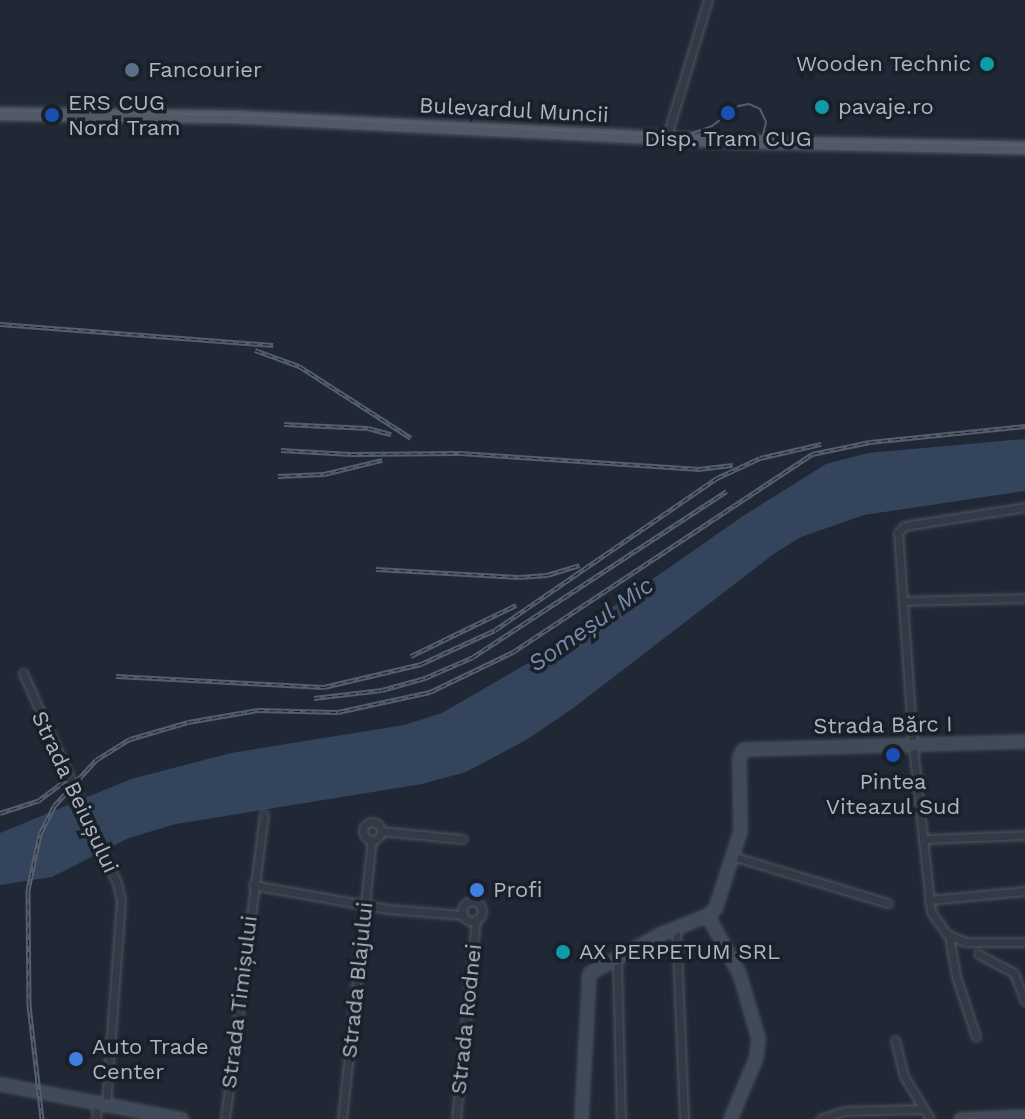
<!DOCTYPE html>
<html>
<head>
<meta charset="utf-8">
<style>
	body { margin:0 }
	#map { position:relative; width:1025px; height:1119px; overflow:hidden; background:#202835; font-family:"Work Sans",sans-serif }
	div>[style] { position:absolute }
	.water>* { inset:0; background:#33445c }
	.roads { filter:drop-shadow(0 0 2px #4d5561) drop-shadow(0 0 2px #4d5561) }
	.street>* { height:7px; margin:-3.5px; padding:0 3.5px; transform-origin:3.5px; border-radius:3.5px; background:#333a46 }
	.street>.ring { margin:-3.5px; padding:0; box-sizing:content-box; background:none; border:7px solid #333a46; border-radius:50% }
	.secondary>* { height:11px; margin:-5.5px; padding:0 5.5px; transform-origin:5.5px; border-radius:5.5px; background:#414a58 }
	.primary>* { height:12px; margin:-6px; padding:0 6px; transform-origin:6px; border-radius:6px; background:#515966 }
	.tram>* { height:2px; margin:-1px; padding:0 1px; transform-origin:1px; border-radius:1px; background:#555e6d }
	.rail>* { height:5px; margin-top:-2.5px; transform-origin:0; background:repeating-linear-gradient(90deg,#19202a 0 6px,#555e6d 0 12px); box-sizing:border-box; border-block:2px solid #555e6d }
	.dots>* { width:22px; height:22px; translate:-50% -50%; box-sizing:border-box; border:4px solid #19202a; border-radius:50% }
	span { translate:-50% -50%; white-space:nowrap; text-align:center; line-height:1.15; -webkit-text-stroke:7px #19202a; paint-order:stroke }
	.poi-label { font-size:22px; color:#adb5c3 }
	.right { translate:-100% -50%; text-align:right }
	.left { translate:0 -50%; text-align:left }
	.street-label { font-size:22px; color:#adb5c3 }
	.water-label { font-size:24px; color:#758caa; font-style:italic }
</style>
</head>
<body>
<div id="map">
	<div class="water">
		<div style="clip-path:polygon(1025px 439px,1025px 491px,864px 515px,801px 537px,775px 553px,572px 709px,526px 740px,466px 772px,422px 784px,176px 824px,129px 838px,52px 877px,0 885px,0 833px,131px 779px,231px 753px,404px 725px,442px 713px,554px 648px,743px 516px,826px 464px,868px 453px)"></div>
	</div>
	<div class="roads">
		<div class="street">
			<div style="left:666px;top:139px;width:145px;rotate:-73.2deg"></div>
			<div style="left:903px;top:601px;width:122px;rotate:-1.4deg"></div>
			<div style="left:23px;top:673px;width:230px;rotate:65.9deg"></div>
			<div style="left:117px;top:883px;width:17px;rotate:77deg"></div>
			<div style="left:121px;top:900px;width:206px;rotate:94.2deg"></div>
			<div class="ring" style="left:363px;top:822px;width:11px;height:11px"></div>
			<div style="left:381px;top:831px;width:82px;rotate:5.6deg"></div>
			<div style="left:923px;top:839px;width:102px;rotate:-2.2deg"></div>
			<div style="left:732px;top:856px;width:163px;rotate:16.8deg"></div>
			<div style="left:253px;top:885px;width:137px;rotate:10.1deg"></div>
			<div style="left:388px;top:909px;width:75px;rotate:4.6deg"></div>
			<div style="left:929px;top:900px;width:96px;rotate:-5.4deg"></div>
			<div class="ring" style="left:462px;top:901px;width:13px;height:13px"></div>
			<div style="left:676px;top:926px;width:193px;rotate:87.6deg"></div>
			<div style="left:949px;top:936px;width:41px;rotate:80.1deg"></div>
			<div style="left:956px;top:976px;width:64px;rotate:71.8deg"></div>
			<div style="left:1025px;top:942px;width:60px;rotate:180deg"></div>
			<div style="left:965px;top:942px;width:20px;rotate:-156deg"></div>
			<div style="left:947px;top:934px;width:27px;rotate:-126deg"></div>
			<div style="left:931px;top:912px;width:167px;rotate:-96.2deg"></div>
			<div style="left:913px;top:746px;width:214px;rotate:-94deg"></div>
			<div style="left:898px;top:533px;width:9px;rotate:-49deg"></div>
			<div style="left:904px;top:526px;width:122px;rotate:-8.9deg"></div>
			<div style="left:978px;top:954px;width:41px;rotate:27.8deg"></div>
			<div style="left:1014px;top:973px;width:30px;rotate:69deg"></div>
			<div style="left:617px;top:958px;width:161px;rotate:88.6deg"></div>
			<div style="left:895px;top:1040px;width:37px;rotate:76deg"></div>
			<div style="left:904px;top:1076px;width:50px;rotate:58.8deg"></div>
			<div style="left:96px;top:1119px;width:16px;rotate:-86deg"></div>
			<div style="left:225px;top:1119px;width:307px;rotate:-82.7deg"></div>
			<div style="left:342px;top:1119px;width:281px;rotate:-83.9deg"></div>
			<div style="left:456px;top:1119px;width:201px;rotate:-84.3deg"></div>
			<div style="left:820px;top:1119px;width:25px;rotate:-18deg"></div>
			<div style="left:844px;top:1111px;width:78px;rotate:-1.5deg"></div>
		</div>
		<div class="secondary">
			<div style="left:707px;top:915px;width:11px;rotate:-41deg"></div>
			<div style="left:715px;top:908px;width:81px;rotate:-72deg"></div>
			<div style="left:740px;top:831px;width:75px;rotate:-90.8deg"></div>
			<div style="left:739px;top:756px;width:8px;rotate:-60deg"></div>
			<div style="left:743px;top:749px;width:282px;rotate:-1.6deg"></div>
			<div style="left:707px;top:915px;width:66px;rotate:61.1deg"></div>
			<div style="left:739px;top:973px;width:68px;rotate:73.7deg"></div>
			<div style="left:758px;top:1038px;width:19px;rotate:96deg"></div>
			<div style="left:756px;top:1057px;width:67px;rotate:112.8deg"></div>
			<div style="left:0;top:1084px;width:185px;rotate:10.9deg"></div>
			<div style="left:581px;top:1119px;width:146px;rotate:-86.9deg"></div>
			<div style="left:589px;top:973px;width:81px;rotate:-28.8deg"></div>
			<div style="left:660px;top:934px;width:51px;rotate:-22deg"></div>
			<div style="left:960px;top:1119px;width:65px;rotate:-2.6deg"></div>
		</div>
		<div class="primary">
			<div style="left:0;top:114px;width:236px;rotate:0.7deg"></div>
			<div style="left:236px;top:117px;width:504px;rotate:2.85deg"></div>
			<div style="left:739px;top:142px;width:286px;rotate:1.2deg"></div>
		</div>
	</div>
	<div class="tram">
		<div style="left:0;top:111px;width:253px;rotate:0.9deg"></div>
		<div style="left:253px;top:115px;width:505px;rotate:2.84deg"></div>
		<div style="left:757px;top:140px;width:268px;rotate:1.1deg"></div>
		<div style="left:692px;top:133px;width:21px;rotate:-19deg"></div>
		<div style="left:712px;top:126px;width:34px;rotate:-37deg"></div>
		<div style="left:739px;top:106px;width:10px;rotate:-11deg"></div>
		<div style="left:749px;top:104px;width:12px;rotate:24deg"></div>
		<div style="left:760px;top:109px;width:14px;rotate:65deg"></div>
		<div style="left:766px;top:122px;width:13px;rotate:103deg"></div>
		<div style="left:763px;top:135px;width:14px;rotate:144deg"></div>
	</div>
	<div class="rail">
		<div style="left:0;top:324px;width:274px;rotate:4.4deg"></div>
		<div style="left:255px;top:350px;width:47px;rotate:20deg"></div>
		<div style="left:299px;top:366px;width:133px;rotate:32.7deg"></div>
		<div style="left:284px;top:424px;width:84px;rotate:2.7deg"></div>
		<div style="left:368px;top:428px;width:24px;rotate:15deg"></div>
		<div style="left:281px;top:450px;width:70px;rotate:3.3deg"></div>
		<div style="left:351px;top:454px;width:109px;rotate:-0.5deg"></div>
		<div style="left:460px;top:453px;width:240px;rotate:3.8deg"></div>
		<div style="left:699px;top:469px;width:34px;rotate:-7deg"></div>
		<div style="left:278px;top:476px;width:46px;rotate:-2.5deg"></div>
		<div style="left:324px;top:474px;width:60px;rotate:-13.6deg"></div>
		<div style="left:376px;top:569px;width:143px;rotate:3.2deg"></div>
		<div style="left:519px;top:577px;width:28px;rotate:-4deg"></div>
		<div style="left:547px;top:575px;width:34px;rotate:-17deg"></div>
		<div style="left:411px;top:656px;width:117px;rotate:-25.9deg"></div>
		<div style="left:116px;top:676px;width:208px;rotate:3deg"></div>
		<div style="left:324px;top:687px;width:100px;rotate:-13.3deg"></div>
		<div style="left:421px;top:664px;width:81px;rotate:-24.7deg"></div>
		<div style="left:495px;top:630px;width:269px;rotate:-34.4deg"></div>
		<div style="left:717px;top:478px;width:47px;rotate:-24.9deg"></div>
		<div style="left:760px;top:458px;width:63px;rotate:-12.9deg"></div>
		<div style="left:314px;top:698px;width:68px;rotate:-6.7deg"></div>
		<div style="left:382px;top:690px;width:45px;rotate:-15.6deg"></div>
		<div style="left:425px;top:678px;width:52px;rotate:-23.6deg"></div>
		<div style="left:473px;top:657px;width:303px;rotate:-33.2deg"></div>
		<div style="left:0;top:813px;width:40px;rotate:-18deg"></div>
		<div style="left:38px;top:801px;width:35px;rotate:-37deg"></div>
		<div style="left:42px;top:1119px;width:115px;rotate:-96.5deg"></div>
		<div style="left:29px;top:1005px;width:115px;rotate:-90.5deg"></div>
		<div style="left:28px;top:890px;width:57px;rotate:-77.9deg"></div>
		<div style="left:40px;top:834px;width:31px;rotate:-63deg"></div>
		<div style="left:54px;top:806px;width:62px;rotate:-47.6deg"></div>
		<div style="left:96px;top:760px;width:40px;rotate:-32deg"></div>
		<div style="left:130px;top:739px;width:60px;rotate:-16.3deg"></div>
		<div style="left:188px;top:722px;width:71px;rotate:-9.7deg"></div>
		<div style="left:258px;top:710px;width:80px;rotate:1.4deg"></div>
		<div style="left:338px;top:712px;width:94px;rotate:-12.3deg"></div>
		<div style="left:430px;top:692px;width:92px;rotate:-25.7deg"></div>
		<div style="left:513px;top:652px;width:359px;rotate:-33.5deg"></div>
		<div style="left:812px;top:454px;width:59px;rotate:-11.7deg"></div>
		<div style="left:870px;top:442px;width:156px;rotate:-5.9deg"></div>
	</div>
	<div class="dots">
		<div style="left:987px;top:64px;background:#0f9aa8"></div>
		<div style="left:132px;top:70px;background:#5c6f8a"></div>
		<div style="left:822px;top:107px;background:#0f9aa8"></div>
		<div style="left:728px;top:113px;background:#1a4fb4"></div>
		<div style="left:52px;top:115px;background:#1a4fb4"></div>
		<div style="left:893px;top:755px;background:#1a4fb4"></div>
		<div style="left:477px;top:890px;background:#3f7fe0"></div>
		<div style="left:563px;top:952px;background:#0f9aa8"></div>
		<div style="left:76px;top:1059px;background:#3f7fe0"></div>
	</div>
	<div class="poi-label">
		<span class="right" style="left:971px;top:64px">Wooden Technic</span>
		<span class="left" style="left:148px;top:70px">Fancourier</span>
		<span class="left" style="left:68px;top:115px">ERS CUG<br>Nord Tram</span>
		<span class="left" style="left:838px;top:107px">pavaje.ro</span>
		<span style="left:728px;top:139px">Disp. Tram CUG</span>
		<span style="left:893px;top:794px">Pintea<br>Viteazul Sud</span>
		<span class="left" style="left:493px;top:890px">Profi</span>
		<span class="left" style="left:579px;top:952px">AX PERPETUM SRL</span>
		<span class="left" style="left:92px;top:1059px">Auto Trade<br>Center</span>
	</div>
	<div class="street-label">
		<span style="left:514px;top:110px;rotate:3deg">Bulevardul Muncii</span>
		<span style="left:883px;top:725px;rotate:-1deg">Strada Bărc I</span>
		<span style="left:75px;top:792px;rotate:65deg">Strada Beiușului</span>
		<span style="left:357px;top:980px;rotate:-84deg">Strada Blajului</span>
		<span style="left:239px;top:1002px;rotate:-83deg">Strada Timișului</span>
		<span style="left:466px;top:1019px;rotate:-84deg">Strada Rodnei</span>
	</div>
	<div class="water-label">
		<span style="left:591px;top:625px;rotate:-35deg">Someșul Mic</span>
	</div>
</div>
</body>
</html>
